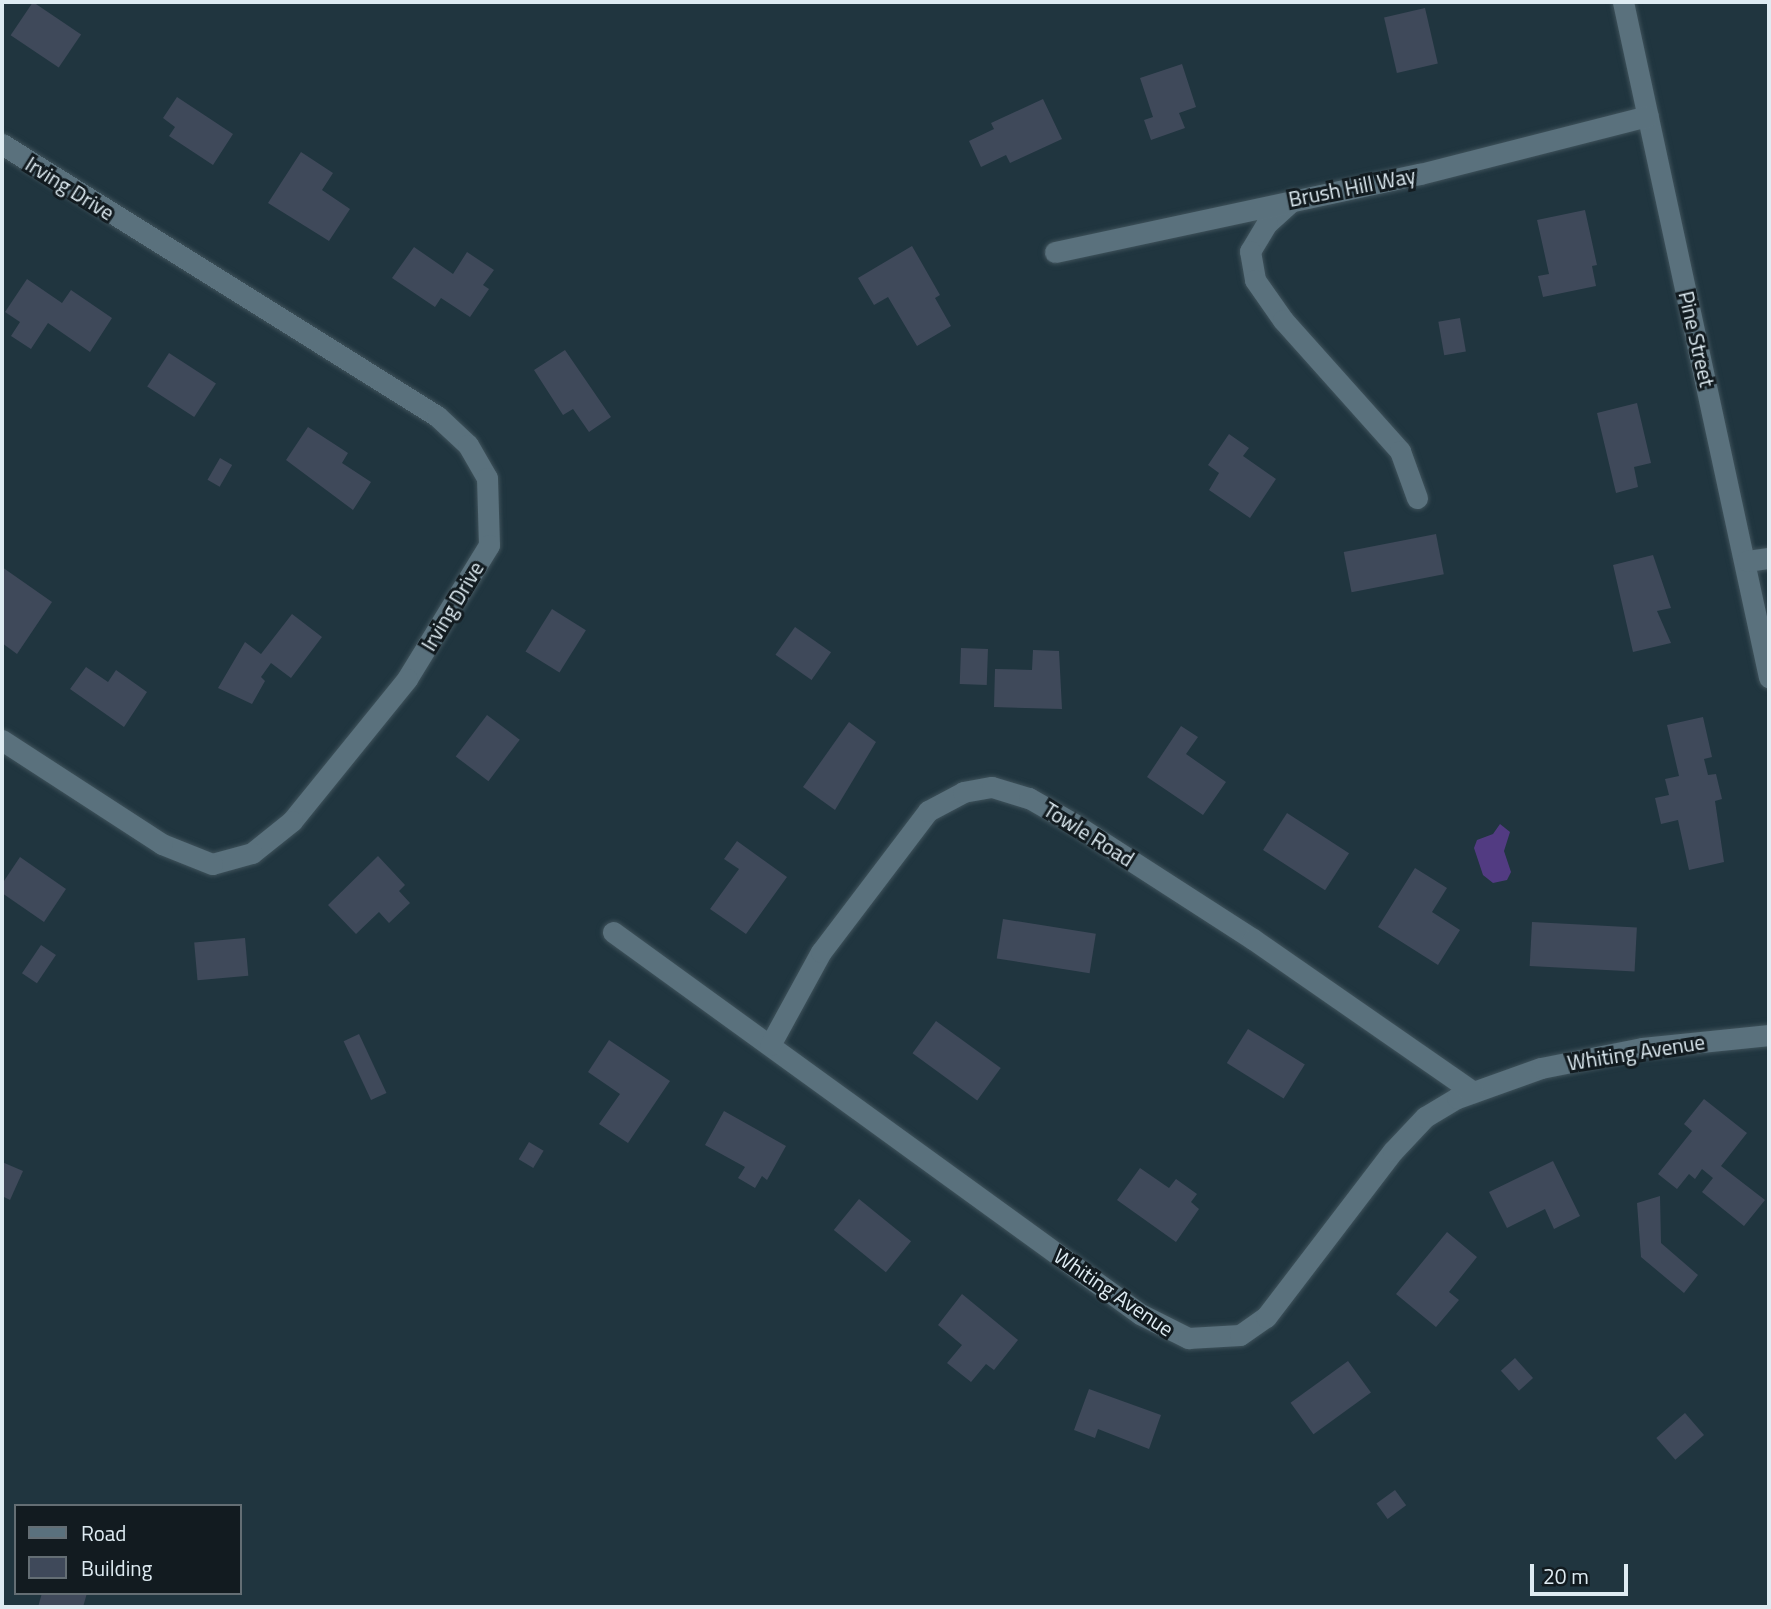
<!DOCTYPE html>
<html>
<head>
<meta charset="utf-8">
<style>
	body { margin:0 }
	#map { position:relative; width:1771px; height:1609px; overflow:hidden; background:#20353f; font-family:"Titillium Web",sans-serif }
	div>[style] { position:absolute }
	.water>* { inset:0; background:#523b82 }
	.building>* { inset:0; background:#3f495a; transform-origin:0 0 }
	.roads { filter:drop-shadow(0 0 2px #3f525b) drop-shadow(0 0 2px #3f525b) }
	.minor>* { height:21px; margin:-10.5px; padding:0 10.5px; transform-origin:10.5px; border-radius:10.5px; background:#5a717d }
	span { translate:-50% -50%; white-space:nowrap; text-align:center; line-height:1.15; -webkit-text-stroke:6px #121b20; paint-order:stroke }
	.street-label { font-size:21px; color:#deebf2 }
	.frame { position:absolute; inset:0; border:4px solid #deebf2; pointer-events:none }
	.legend { position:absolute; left:14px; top:1504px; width:228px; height:91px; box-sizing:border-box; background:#121b20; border:2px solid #646e74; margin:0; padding:9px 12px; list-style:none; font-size:21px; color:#deebf2 }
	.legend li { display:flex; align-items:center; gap:14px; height:35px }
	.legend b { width:35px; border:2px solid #646e74 }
	.scale { position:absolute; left:1530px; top:1564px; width:98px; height:32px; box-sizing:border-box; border:4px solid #deebf2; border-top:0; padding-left:9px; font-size:21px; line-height:24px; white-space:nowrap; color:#deebf2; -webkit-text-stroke:5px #121b20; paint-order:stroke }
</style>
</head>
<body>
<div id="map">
	<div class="water">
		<div style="clip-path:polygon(1500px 824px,1510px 832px,1504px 851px,1511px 872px,1507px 880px,1493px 883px,1483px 875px,1474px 848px,1477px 840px,1493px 834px)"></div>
	</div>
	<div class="building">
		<div style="left:33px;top:2px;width:58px;height:40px;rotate:34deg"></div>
		<div style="left:1425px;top:8px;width:57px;height:42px;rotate:77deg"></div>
		<div style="clip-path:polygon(1182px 64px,1196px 107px,1179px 113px,1185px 128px,1151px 140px,1144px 120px,1153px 117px,1140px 78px)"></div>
		<div style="clip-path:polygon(177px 97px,233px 134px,213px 165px,169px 136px,175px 127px,163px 118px)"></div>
		<div style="clip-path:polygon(1043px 99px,1062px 139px,1010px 163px,1006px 155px,981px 167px,969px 141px,994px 129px,991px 123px)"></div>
		<div style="clip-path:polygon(301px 152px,333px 173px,322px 190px,350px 209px,329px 241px,268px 203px)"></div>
		<div style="clip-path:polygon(1585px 210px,1597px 265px,1592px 266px,1596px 286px,1543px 297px,1538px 276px,1549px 274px,1537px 220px)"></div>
		<div style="clip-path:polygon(912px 246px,940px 295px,935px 298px,951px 326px,917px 346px,888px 297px,874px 305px,858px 278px)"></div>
		<div style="clip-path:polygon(414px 247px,453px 274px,467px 252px,494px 270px,483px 285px,489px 289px,470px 317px,441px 298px,435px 307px,392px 278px)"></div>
		<div style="clip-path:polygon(27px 279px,62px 303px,71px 290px,112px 318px,90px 352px,48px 323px,31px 349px,11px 336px,20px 322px,5px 312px)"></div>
		<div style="left:1460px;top:318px;width:34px;height:22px;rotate:80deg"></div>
		<div style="clip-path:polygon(565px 350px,611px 417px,589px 432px,573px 409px,563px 415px,534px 370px)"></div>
		<div style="left:169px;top:353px;width:56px;height:40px;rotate:33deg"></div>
		<div style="clip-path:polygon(1637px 403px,1651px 463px,1634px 467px,1638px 487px,1616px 493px,1597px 413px)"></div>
		<div style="clip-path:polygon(308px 427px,348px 453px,342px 463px,371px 482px,353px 510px,286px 460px)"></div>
		<div style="clip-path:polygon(1229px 434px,1249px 448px,1243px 456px,1276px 479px,1250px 518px,1209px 490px,1219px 473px,1208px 465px)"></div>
		<div style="left:220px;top:458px;width:14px;height:25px;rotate:30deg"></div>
		<div style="left:1436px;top:534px;width:41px;height:94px;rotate:79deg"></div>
		<div style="clip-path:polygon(1653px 555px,1671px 608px,1657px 611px,1671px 643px,1633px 652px,1613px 565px)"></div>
		<div style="clip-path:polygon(2px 567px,52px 602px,17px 654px,2px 643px)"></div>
		<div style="left:552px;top:609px;width:40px;height:50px;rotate:32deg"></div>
		<div style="clip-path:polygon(292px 614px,322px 637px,291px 678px,271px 663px,261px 677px,265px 681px,252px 704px,218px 688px,245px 642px,261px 654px)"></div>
		<div style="left:795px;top:627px;width:44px;height:34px;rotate:35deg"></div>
		<div style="left:961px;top:648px;width:27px;height:36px;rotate:2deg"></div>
		<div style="clip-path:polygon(1033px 650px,1059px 651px,1062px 709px,994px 707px,995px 669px,1032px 670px)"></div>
		<div style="clip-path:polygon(86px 667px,108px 682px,116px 670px,147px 692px,124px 727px,70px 689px)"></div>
		<div style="left:487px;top:715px;width:41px;height:52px;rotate:37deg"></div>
		<div style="clip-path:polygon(1703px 717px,1712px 757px,1704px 759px,1708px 775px,1716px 774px,1722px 799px,1715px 801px,1724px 862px,1689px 870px,1678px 820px,1661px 824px,1655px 798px,1669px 795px,1665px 779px,1679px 776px,1667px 725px)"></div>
		<div style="clip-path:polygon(849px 722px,876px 742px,835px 810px,803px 787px)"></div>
		<div style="clip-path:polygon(1181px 726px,1198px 737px,1186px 754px,1226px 782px,1203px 815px,1147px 777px)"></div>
		<div style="left:1287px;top:813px;width:74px;height:44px;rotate:33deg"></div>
		<div style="clip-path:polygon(737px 841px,787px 877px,746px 934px,710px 909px,739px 869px,724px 859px)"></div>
		<div style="clip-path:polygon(378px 856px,405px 885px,399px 891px,410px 903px,389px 923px,379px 912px,356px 934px,328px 905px)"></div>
		<div style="clip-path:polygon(20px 857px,66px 889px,44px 922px,2px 893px,2px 884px)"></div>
		<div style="clip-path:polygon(1415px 868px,1447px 888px,1432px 912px,1460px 930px,1438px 965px,1378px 927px)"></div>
		<div style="left:1003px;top:919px;width:94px;height:40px;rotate:9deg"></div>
		<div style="left:1532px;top:922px;width:105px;height:44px;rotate:3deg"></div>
		<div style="left:245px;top:938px;width:38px;height:51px;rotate:85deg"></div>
		<div style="left:41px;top:945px;width:18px;height:34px;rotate:34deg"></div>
		<div style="left:936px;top:1021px;width:80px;height:40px;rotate:36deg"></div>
		<div style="left:1248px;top:1029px;width:67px;height:40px;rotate:32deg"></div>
		<div style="left:359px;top:1034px;width:65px;height:17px;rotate:65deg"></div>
		<div style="clip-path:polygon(609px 1040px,670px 1081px,628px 1143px,599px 1124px,620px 1094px,588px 1072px)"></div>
		<div style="clip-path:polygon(1704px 1099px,1747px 1133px,1721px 1166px,1765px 1200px,1744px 1226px,1702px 1192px,1713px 1178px,1702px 1169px,1695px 1179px,1689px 1174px,1677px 1189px,1658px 1174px,1692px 1131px,1684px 1124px)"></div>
		<div style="clip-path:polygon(724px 1111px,786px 1146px,767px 1180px,762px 1176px,755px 1188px,738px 1178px,745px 1167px,705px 1145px)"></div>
		<div style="left:529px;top:1142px;width:17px;height:20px;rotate:31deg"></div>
		<div style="clip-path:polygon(1553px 1161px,1580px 1216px,1554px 1229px,1545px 1209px,1507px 1228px,1489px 1192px)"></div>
		<div style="clip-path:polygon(2px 1162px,23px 1171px,10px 1200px,2px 1196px)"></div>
		<div style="clip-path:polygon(1140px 1168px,1169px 1188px,1176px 1179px,1197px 1194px,1191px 1202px,1199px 1209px,1176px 1242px,1117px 1200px)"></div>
		<div style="clip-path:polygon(1660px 1196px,1661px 1243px,1698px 1275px,1684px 1293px,1641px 1257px,1637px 1203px)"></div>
		<div style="left:859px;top:1199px;width:67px;height:40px;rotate:39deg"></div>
		<div style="clip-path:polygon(1447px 1232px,1477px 1257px,1449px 1292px,1459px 1300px,1436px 1327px,1396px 1294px)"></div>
		<div style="clip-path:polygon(962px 1294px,1018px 1340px,994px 1370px,986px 1364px,971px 1382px,947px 1363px,962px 1345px,938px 1325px)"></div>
		<div style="left:1515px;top:1358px;width:27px;height:19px;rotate:48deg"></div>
		<div style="left:1348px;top:1361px;width:39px;height:71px;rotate:54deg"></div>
		<div style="clip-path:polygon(1089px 1389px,1161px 1415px,1149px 1449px,1098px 1429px,1095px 1438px,1074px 1430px)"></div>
		<div style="left:1685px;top:1413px;width:29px;height:38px;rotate:49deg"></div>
		<div style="left:1395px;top:1490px;width:19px;height:23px;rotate:54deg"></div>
		<div style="clip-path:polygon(42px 1593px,87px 1593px,83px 1607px,38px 1607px)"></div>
	</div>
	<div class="roads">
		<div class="minor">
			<div style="left:1623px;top:2px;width:691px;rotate:77.8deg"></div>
			<div style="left:2px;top:144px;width:513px;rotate:32.02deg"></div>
			<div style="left:437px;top:416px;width:42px;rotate:43.1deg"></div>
			<div style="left:468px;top:445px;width:38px;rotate:60deg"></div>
			<div style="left:487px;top:478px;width:67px;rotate:88.3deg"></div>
			<div style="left:489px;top:545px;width:157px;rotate:121.5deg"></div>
			<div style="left:407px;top:679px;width:183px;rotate:129deg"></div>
			<div style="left:292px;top:821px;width:51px;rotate:141.3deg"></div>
			<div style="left:252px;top:853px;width:41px;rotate:164.6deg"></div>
			<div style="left:212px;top:864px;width:54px;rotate:-158.2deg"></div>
			<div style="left:162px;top:844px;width:191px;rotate:-147deg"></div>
			<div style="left:1294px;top:199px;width:36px;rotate:138deg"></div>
			<div style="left:1267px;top:223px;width:33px;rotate:121deg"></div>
			<div style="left:1250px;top:251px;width:29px;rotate:80deg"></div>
			<div style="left:1255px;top:280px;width:49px;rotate:55deg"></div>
			<div style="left:1283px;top:320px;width:176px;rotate:48.2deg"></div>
			<div style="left:1400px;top:451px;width:50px;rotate:70.1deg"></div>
			<div style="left:1055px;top:252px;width:373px;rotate:-12.1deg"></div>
			<div style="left:1420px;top:174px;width:235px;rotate:-14.3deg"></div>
			<div style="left:1747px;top:561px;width:22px;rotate:-8deg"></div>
			<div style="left:613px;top:932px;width:651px;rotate:35.94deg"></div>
			<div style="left:1140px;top:1314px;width:54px;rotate:26.6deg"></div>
			<div style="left:1188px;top:1338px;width:52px;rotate:-3.3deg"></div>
			<div style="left:1240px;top:1335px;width:32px;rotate:-35deg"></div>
			<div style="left:1266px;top:1317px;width:209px;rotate:-52.6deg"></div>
			<div style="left:1393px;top:1151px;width:47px;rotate:-46.7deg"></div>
			<div style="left:1425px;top:1117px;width:37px;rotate:-31deg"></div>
			<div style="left:1457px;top:1098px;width:89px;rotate:-19.7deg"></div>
			<div style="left:1541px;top:1068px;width:103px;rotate:-11.2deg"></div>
			<div style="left:1642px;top:1048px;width:128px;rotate:-5.8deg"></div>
			<div style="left:770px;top:1045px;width:106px;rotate:-61.3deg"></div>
			<div style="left:821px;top:952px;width:177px;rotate:-52.8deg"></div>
			<div style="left:928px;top:811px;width:40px;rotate:-28deg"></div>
			<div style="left:963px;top:792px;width:29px;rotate:-10deg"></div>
			<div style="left:992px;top:787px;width:39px;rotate:17deg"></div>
			<div style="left:1029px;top:798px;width:54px;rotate:29.9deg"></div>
			<div style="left:1076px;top:825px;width:211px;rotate:32.8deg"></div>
			<div style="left:1253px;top:939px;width:268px;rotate:34.8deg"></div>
		</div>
	</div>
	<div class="street-label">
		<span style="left:1352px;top:187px;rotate:-11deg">Brush Hill Way</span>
		<span style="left:70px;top:188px;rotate:32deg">Irving Drive</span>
		<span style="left:1697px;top:339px;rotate:77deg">Pine Street</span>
		<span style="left:452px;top:606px;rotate:-59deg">Irving Drive</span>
		<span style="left:1089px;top:834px;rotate:32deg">Towle Road</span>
		<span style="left:1636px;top:1052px;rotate:-9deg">Whiting Avenue</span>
		<span style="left:1114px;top:1292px;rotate:34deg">Whiting Avenue</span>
	</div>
	<div class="frame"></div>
	<ul class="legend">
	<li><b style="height:9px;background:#5a717d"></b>Road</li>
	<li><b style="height:19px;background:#3f495a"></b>Building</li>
	</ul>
	<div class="scale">20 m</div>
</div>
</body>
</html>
